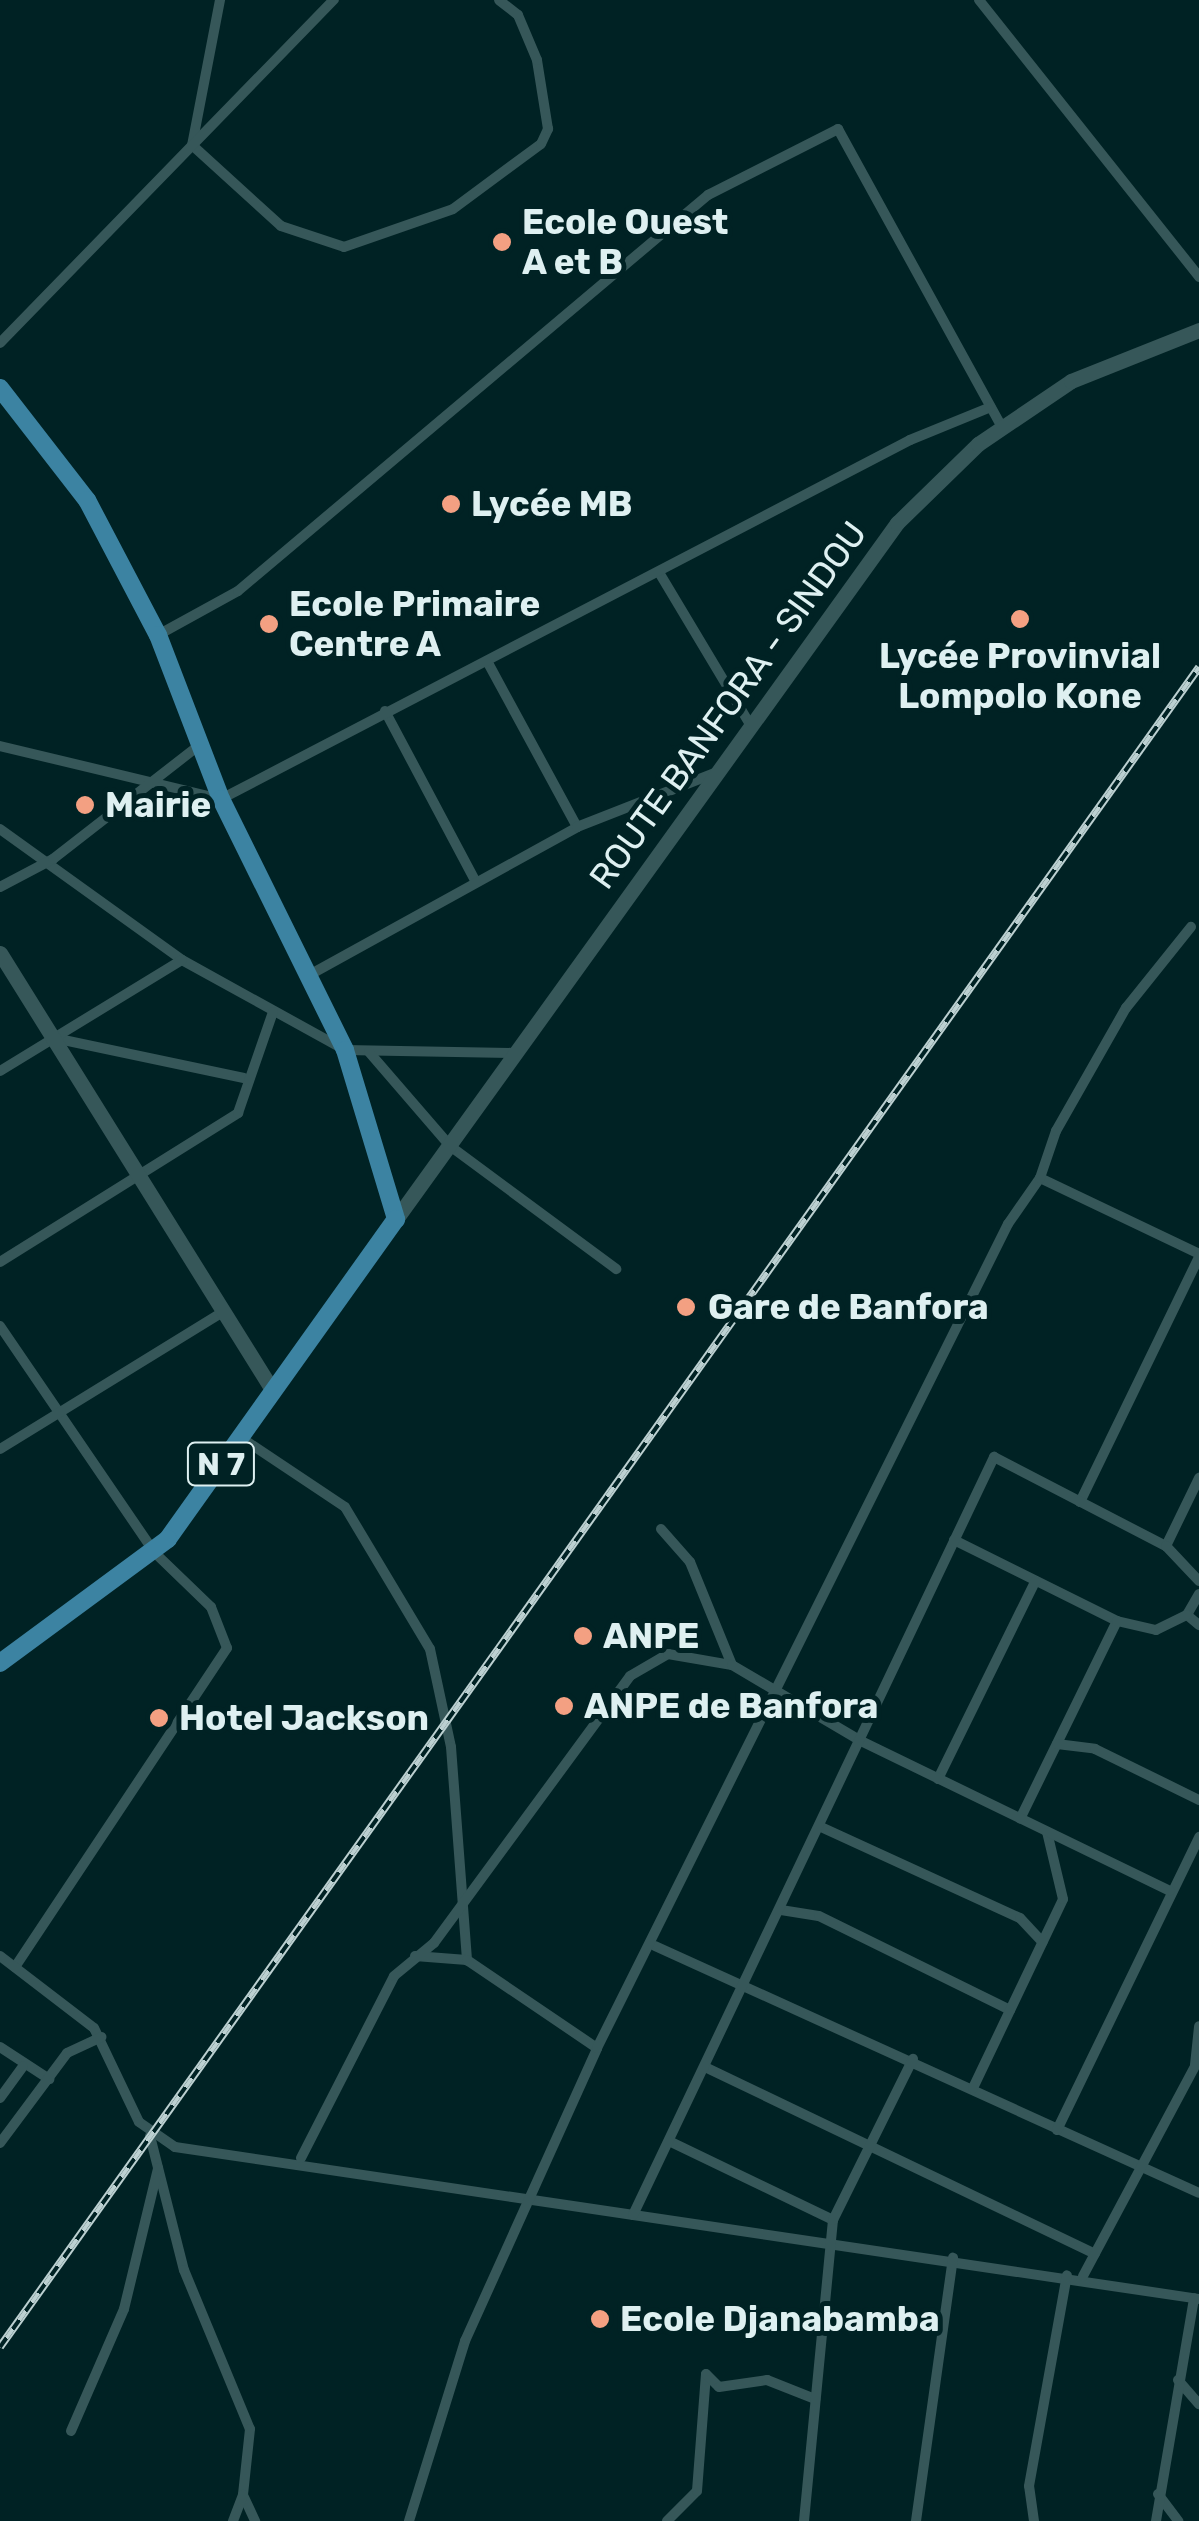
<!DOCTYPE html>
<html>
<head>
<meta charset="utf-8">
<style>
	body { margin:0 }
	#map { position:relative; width:1199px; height:2521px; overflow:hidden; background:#002224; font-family:Rubik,sans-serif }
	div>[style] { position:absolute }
	.minor>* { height:10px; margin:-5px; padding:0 5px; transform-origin:5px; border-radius:5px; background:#365759 }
	.secondary>* { height:15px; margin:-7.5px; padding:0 7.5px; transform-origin:7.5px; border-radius:7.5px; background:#365759 }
	.trunk>* { height:18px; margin:-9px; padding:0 9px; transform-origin:9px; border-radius:9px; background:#3c83a2 }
	.rail>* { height:8px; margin-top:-4px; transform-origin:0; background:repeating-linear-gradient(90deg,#002224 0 11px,#bcd0d1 0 22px); box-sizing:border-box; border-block:2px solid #bcd0d1 }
	.dots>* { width:28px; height:28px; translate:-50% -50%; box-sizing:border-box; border:5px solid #002224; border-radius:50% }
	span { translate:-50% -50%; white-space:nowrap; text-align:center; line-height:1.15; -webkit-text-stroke:10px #002224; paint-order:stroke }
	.shield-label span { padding:2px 8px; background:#002224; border:2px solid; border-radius:8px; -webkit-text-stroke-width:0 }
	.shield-label { font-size:32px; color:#def0f1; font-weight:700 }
	.poi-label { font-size:35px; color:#def0f1; font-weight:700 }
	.left { translate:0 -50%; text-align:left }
	.street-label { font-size:35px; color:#def0f1 }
</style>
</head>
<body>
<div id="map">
	<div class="minor">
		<div style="left:220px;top:0;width:148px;rotate:100.9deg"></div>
		<div style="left:192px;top:145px;width:120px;rotate:42.3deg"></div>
		<div style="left:281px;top:226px;width:66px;rotate:18.4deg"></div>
		<div style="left:344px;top:247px;width:115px;rotate:-19.2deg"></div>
		<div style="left:453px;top:209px;width:109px;rotate:-36.5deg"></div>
		<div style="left:541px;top:144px;width:17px;rotate:-65deg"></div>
		<div style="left:548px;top:129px;width:70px;rotate:-99.1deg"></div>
		<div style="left:537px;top:60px;width:49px;rotate:-112.9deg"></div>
		<div style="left:518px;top:15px;width:24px;rotate:-142deg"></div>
		<div style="left:979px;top:0;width:354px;rotate:51.5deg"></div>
		<div style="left:0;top:343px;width:479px;rotate:-45.8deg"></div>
		<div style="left:660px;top:574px;width:174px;rotate:59.1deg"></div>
		<div style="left:158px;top:635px;width:91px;rotate:-28.8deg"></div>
		<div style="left:238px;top:591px;width:615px;rotate:-40.12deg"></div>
		<div style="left:708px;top:195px;width:146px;rotate:-26.9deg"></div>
		<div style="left:838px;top:129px;width:340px;rotate:61.2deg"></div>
		<div style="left:487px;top:661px;width:189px;rotate:61.5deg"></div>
		<div style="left:385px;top:711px;width:194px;rotate:62deg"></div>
		<div style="left:0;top:746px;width:227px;rotate:13.5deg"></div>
		<div style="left:221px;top:799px;width:777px;rotate:-27.52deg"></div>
		<div style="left:910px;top:440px;width:87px;rotate:-22.2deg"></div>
		<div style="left:0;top:829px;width:224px;rotate:35.7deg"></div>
		<div style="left:182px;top:960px;width:186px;rotate:28.9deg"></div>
		<div style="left:345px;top:1050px;width:169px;rotate:1deg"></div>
		<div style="left:0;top:887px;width:60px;rotate:-27.8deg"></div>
		<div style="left:53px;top:859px;width:189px;rotate:-37.9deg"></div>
		<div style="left:313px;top:973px;width:302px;rotate:-28.9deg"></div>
		<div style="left:577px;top:827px;width:148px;rotate:-21.4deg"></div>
		<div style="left:54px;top:1038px;width:194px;rotate:11.9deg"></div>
		<div style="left:369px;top:1052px;width:124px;rotate:49.2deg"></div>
		<div style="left:450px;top:1146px;width:207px;rotate:36.5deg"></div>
		<div style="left:0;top:1071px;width:213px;rotate:-31.4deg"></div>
		<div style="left:1040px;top:1178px;width:176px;rotate:25.5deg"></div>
		<div style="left:0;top:1262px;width:281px;rotate:-32deg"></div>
		<div style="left:238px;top:1113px;width:107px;rotate:-70.9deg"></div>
		<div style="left:0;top:1326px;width:275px;rotate:55.7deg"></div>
		<div style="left:155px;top:1553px;width:78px;rotate:44deg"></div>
		<div style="left:211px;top:1607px;width:44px;rotate:68.7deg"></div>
		<div style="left:227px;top:1648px;width:383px;rotate:123.6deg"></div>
		<div style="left:240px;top:1437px;width:126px;rotate:33.7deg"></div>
		<div style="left:345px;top:1507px;width:165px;rotate:59.1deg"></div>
		<div style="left:430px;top:1649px;width:100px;rotate:77.9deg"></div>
		<div style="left:451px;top:1747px;width:214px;rotate:85.7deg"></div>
		<div style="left:0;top:1449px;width:263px;rotate:-31.6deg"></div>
		<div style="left:1080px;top:1502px;width:272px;rotate:-64.1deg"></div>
		<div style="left:661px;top:1529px;width:44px;rotate:48.7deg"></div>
		<div style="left:690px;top:1562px;width:111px;rotate:67.8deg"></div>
		<div style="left:954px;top:1540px;width:182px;rotate:26.4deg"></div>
		<div style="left:1117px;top:1621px;width:220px;rotate:116.1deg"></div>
		<div style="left:1166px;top:1546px;width:76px;rotate:-64.1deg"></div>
		<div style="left:1199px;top:1594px;width:24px;rotate:120deg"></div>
		<div style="left:1187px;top:1615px;width:16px;rotate:40deg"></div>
		<div style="left:1117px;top:1621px;width:40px;rotate:13deg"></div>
		<div style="left:1156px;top:1630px;width:34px;rotate:-26deg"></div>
		<div style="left:1057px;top:1744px;width:38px;rotate:7deg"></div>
		<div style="left:1095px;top:1749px;width:116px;rotate:26.1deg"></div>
		<div style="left:938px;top:1779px;width:220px;rotate:-63.8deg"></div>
		<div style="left:821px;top:1827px;width:219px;rotate:24.6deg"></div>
		<div style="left:1020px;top:1918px;width:33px;rotate:47deg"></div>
		<div style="left:781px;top:1910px;width:38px;rotate:9deg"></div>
		<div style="left:819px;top:1916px;width:213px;rotate:26.2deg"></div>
		<div style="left:655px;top:1946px;width:597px;rotate:24.42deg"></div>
		<div style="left:0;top:1956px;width:118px;rotate:37.5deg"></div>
		<div style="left:94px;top:2028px;width:104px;rotate:64.4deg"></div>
		<div style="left:139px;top:2122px;width:44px;rotate:34.8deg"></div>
		<div style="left:175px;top:2147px;width:1035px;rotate:8.44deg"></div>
		<div style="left:415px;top:1956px;width:52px;rotate:4.4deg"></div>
		<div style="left:467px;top:1960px;width:157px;rotate:34.1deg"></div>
		<div style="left:0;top:2047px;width:59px;rotate:33.1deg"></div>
		<div style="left:1195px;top:2065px;width:39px;rotate:-84deg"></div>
		<div style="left:707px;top:2068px;width:430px;rotate:25.6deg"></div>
		<div style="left:973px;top:2088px;width:209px;rotate:-64.5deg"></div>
		<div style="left:1063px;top:1899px;width:69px;rotate:-103.4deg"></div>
		<div style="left:0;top:2098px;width:39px;rotate:-54deg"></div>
		<div style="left:1057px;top:2130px;width:326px;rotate:-64.1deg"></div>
		<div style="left:150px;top:2136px;width:138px;rotate:75.8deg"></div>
		<div style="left:184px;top:2270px;width:172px;rotate:67.5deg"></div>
		<div style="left:250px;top:2429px;width:66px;rotate:96.1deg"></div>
		<div style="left:243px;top:2495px;width:29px;rotate:65deg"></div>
		<div style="left:671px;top:2142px;width:180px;rotate:25.7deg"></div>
		<div style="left:0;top:2143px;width:112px;rotate:-53.3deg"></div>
		<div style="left:67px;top:2053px;width:38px;rotate:-25deg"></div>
		<div style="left:301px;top:2158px;width:204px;rotate:-62.9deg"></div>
		<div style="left:394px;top:1976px;width:52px;rotate:-39.5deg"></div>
		<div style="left:434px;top:1943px;width:331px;rotate:-53.7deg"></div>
		<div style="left:630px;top:1676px;width:44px;rotate:-30.1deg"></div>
		<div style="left:668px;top:1654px;width:65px;rotate:9.8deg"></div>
		<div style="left:732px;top:1665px;width:150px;rotate:30.5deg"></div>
		<div style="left:861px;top:1741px;width:343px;rotate:25.9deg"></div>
		<div style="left:633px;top:2215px;width:840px;rotate:-64.53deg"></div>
		<div style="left:994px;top:1457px;width:194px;rotate:27.4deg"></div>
		<div style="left:1166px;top:1546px;width:48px;rotate:46.7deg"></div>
		<div style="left:1083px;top:2276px;width:246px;rotate:-61.9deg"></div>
		<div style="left:1178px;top:2380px;width:32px;rotate:49deg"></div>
		<div style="left:71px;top:2431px;width:133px;rotate:-66.5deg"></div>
		<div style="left:124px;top:2309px;width:145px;rotate:-76.4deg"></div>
		<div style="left:1158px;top:2494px;width:34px;rotate:53deg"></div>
		<div style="left:233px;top:2521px;width:28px;rotate:-69deg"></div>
		<div style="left:409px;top:2521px;width:189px;rotate:-72.7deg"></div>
		<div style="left:465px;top:2341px;width:321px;rotate:-65.7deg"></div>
		<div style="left:597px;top:2048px;width:921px;rotate:-63.49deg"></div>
		<div style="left:1008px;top:1224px;width:56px;rotate:-55.2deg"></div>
		<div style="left:1040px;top:1178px;width:50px;rotate:-71.2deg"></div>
		<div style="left:1056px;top:1131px;width:142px;rotate:-60.4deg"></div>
		<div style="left:1126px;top:1008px;width:104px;rotate:-51.3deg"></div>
		<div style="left:667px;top:2521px;width:42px;rotate:-45deg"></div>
		<div style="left:697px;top:2491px;width:117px;rotate:-85.6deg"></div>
		<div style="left:706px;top:2374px;width:18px;rotate:45deg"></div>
		<div style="left:719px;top:2387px;width:49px;rotate:-8.3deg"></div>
		<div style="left:767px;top:2380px;width:52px;rotate:21.6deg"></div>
		<div style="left:804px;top:2521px;width:302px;rotate:-84.5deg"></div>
		<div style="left:833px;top:2220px;width:180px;rotate:-63.6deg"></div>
		<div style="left:916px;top:2521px;width:266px;rotate:-82deg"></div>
		<div style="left:1034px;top:2521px;width:35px;rotate:-98deg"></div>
		<div style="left:1029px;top:2486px;width:214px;rotate:-79.8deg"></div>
		<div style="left:1156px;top:2521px;width:226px;rotate:-80.3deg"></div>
	</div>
	<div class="secondary">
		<div style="left:0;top:953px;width:516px;rotate:58.07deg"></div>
		<div style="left:396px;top:1219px;width:858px;rotate:-54.25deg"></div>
		<div style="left:897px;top:523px;width:113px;rotate:-44.3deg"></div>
		<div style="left:978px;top:444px;width:112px;rotate:-34.1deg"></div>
		<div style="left:1071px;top:381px;width:138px;rotate:-21.7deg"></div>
	</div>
	<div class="trunk">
		<div style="left:0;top:388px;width:142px;rotate:52.2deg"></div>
		<div style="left:87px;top:500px;width:153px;rotate:62.3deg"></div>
		<div style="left:158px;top:635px;width:176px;rotate:69deg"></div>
		<div style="left:221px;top:799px;width:280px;rotate:63.7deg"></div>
		<div style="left:345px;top:1050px;width:177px;rotate:73.2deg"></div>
		<div style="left:396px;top:1219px;width:393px;rotate:125.5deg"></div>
		<div style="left:168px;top:1539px;width:209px;rotate:143.6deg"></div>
	</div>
	<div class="rail">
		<div style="left:0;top:2347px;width:2064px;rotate:-54.48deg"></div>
	</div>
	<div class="dots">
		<div style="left:502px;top:242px;background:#f3a082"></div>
		<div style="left:451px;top:504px;background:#f3a082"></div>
		<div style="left:1020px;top:619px;background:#f3a082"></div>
		<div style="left:269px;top:624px;background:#f3a082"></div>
		<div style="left:85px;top:805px;background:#f3a082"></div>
		<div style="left:686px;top:1307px;background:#f3a082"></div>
		<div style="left:583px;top:1636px;background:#f3a082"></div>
		<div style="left:564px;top:1706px;background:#f3a082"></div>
		<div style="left:159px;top:1718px;background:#f3a082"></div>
		<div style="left:600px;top:2319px;background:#f3a082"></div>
	</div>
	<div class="shield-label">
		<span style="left:221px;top:1464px">N 7</span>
	</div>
	<div class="poi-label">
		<span class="left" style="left:522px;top:242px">Ecole Ouest<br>A et B</span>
		<span class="left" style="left:471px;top:504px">Lycée MB</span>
		<span class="left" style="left:289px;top:624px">Ecole Primaire<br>Centre A</span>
		<span style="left:1020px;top:676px">Lycée Provinvial<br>Lompolo Kone</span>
		<span class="left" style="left:105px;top:805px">Mairie</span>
		<span class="left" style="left:708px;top:1307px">Gare de Banfora</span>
		<span class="left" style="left:603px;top:1636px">ANPE</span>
		<span class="left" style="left:584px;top:1706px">ANPE de Banfora</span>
		<span class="left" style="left:179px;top:1718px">Hotel Jackson</span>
		<span class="left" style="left:620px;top:2319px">Ecole Djanabamba</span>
	</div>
	<div class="street-label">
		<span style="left:728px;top:705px;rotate:-54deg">ROUTE BANFORA - SINDOU</span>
	</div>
</div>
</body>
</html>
